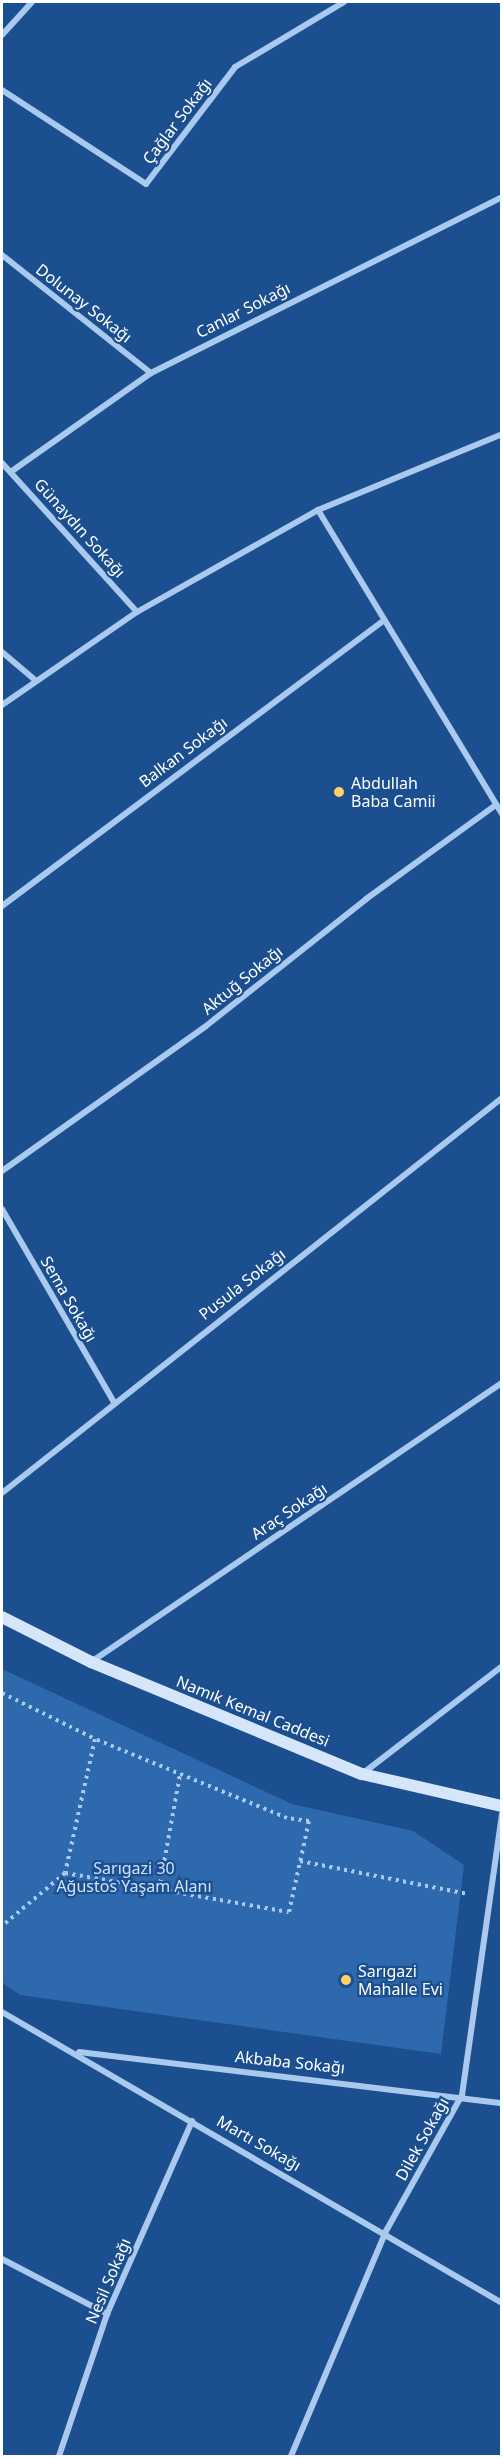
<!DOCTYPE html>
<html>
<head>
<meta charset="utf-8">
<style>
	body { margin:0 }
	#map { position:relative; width:503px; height:2458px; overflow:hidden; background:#1b4f8f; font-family:"Noto Sans",sans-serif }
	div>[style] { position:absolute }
	.green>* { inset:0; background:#2e69ad }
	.path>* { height:4px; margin-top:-2px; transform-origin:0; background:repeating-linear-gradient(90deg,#a9c9ee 0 3px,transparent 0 7.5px) }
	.minor>* { height:6px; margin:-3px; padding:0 3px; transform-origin:3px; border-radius:3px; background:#a9c9ee }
	.secondary>* { height:12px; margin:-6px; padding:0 6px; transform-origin:6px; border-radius:6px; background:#d6e6fa }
	.dots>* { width:16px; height:16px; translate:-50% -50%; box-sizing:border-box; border:3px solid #1b4f8f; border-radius:50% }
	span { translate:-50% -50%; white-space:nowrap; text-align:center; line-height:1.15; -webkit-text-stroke:4.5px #1b4f8f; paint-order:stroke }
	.street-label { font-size:16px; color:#fff }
	.poi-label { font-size:16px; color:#fff }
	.left { translate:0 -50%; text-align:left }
	.park-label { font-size:16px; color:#cfe3fa }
	.frame { position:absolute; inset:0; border:3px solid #fff; pointer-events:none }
</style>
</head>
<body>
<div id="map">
	<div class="green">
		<div style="clip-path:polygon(2px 1669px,292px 1804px,413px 1831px,464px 1865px,441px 2054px,20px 1995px,2px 1983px)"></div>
	</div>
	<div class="path">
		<div style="left:2px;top:1693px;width:104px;rotate:26.3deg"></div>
		<div style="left:95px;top:1739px;width:137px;rotate:102.6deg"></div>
		<div style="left:65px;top:1873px;width:82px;rotate:139.9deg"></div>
		<div style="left:300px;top:1861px;width:171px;rotate:11.1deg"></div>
		<div style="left:65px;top:1873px;width:227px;rotate:9.9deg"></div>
		<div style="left:289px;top:1912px;width:93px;rotate:-77.6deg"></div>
		<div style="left:309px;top:1821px;width:22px;rotate:-172deg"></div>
		<div style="left:287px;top:1818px;width:208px;rotate:-157.6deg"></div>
		<div style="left:159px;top:1890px;width:118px;rotate:-79.7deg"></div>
	</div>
	<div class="minor">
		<div style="left:2px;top:35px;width:45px;rotate:-47.7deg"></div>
		<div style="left:2px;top:90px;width:172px;rotate:33.1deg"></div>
		<div style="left:146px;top:184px;width:147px;rotate:-52.7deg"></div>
		<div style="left:235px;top:67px;width:127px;rotate:-30.8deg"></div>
		<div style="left:2px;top:255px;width:190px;rotate:38.4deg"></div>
		<div style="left:2px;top:463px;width:201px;rotate:47.8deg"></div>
		<div style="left:12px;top:471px;width:170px;rotate:-35.2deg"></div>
		<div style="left:151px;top:373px;width:393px;rotate:-26.6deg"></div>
		<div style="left:318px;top:510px;width:355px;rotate:58.8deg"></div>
		<div style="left:2px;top:652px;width:43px;rotate:40.3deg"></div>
		<div style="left:2px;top:705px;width:164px;rotate:-34.6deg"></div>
		<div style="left:137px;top:612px;width:208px;rotate:-29.4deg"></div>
		<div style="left:318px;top:510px;width:199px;rotate:-22.4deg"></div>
		<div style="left:2px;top:906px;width:474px;rotate:-36.8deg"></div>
		<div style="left:2px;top:1171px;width:250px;rotate:-35.4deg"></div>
		<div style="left:206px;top:1026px;width:204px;rotate:-38.4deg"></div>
		<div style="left:366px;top:899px;width:160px;rotate:-35.9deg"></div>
		<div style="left:2px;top:1209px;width:223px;rotate:59.9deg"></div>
		<div style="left:2px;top:1493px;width:637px;rotate:-38.31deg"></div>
		<div style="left:91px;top:1662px;width:497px;rotate:-34.2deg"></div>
		<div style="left:362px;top:1774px;width:177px;rotate:-37.6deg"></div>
		<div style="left:2px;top:2012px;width:579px;rotate:30.2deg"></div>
		<div style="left:79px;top:2052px;width:426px;rotate:6.9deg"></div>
		<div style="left:2px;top:2259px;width:119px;rotate:27.6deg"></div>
		<div style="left:59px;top:2456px;width:150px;rotate:-71.3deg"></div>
		<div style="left:107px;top:2314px;width:211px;rotate:-66.2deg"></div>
		<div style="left:291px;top:2456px;width:244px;rotate:-67.1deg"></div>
		<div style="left:386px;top:2231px;width:156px;rotate:-60.8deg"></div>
		<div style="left:462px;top:2095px;width:284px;rotate:-81.9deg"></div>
	</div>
	<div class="secondary">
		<div style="left:2px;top:1617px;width:100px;rotate:26.8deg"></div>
		<div style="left:91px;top:1662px;width:293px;rotate:22.5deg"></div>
		<div style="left:362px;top:1774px;width:144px;rotate:12.9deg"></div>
	</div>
	<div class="dots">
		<div style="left:339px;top:792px;background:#ffd166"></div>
		<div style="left:346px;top:1980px;background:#ffd166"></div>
	</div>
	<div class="street-label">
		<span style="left:177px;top:121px;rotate:-53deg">Çağlar Sokağı</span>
		<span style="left:84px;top:303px;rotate:38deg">Dolunay Sokağı</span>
		<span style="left:243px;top:310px;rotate:-27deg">Canlar Sokağı</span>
		<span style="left:80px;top:528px;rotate:48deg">Günaydın Sokağı</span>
		<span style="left:183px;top:752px;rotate:-37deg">Balkan Sokağı</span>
		<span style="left:242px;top:980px;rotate:-39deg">Aktuğ Sokağı</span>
		<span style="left:242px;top:1284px;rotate:-38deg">Pusula Sokağı</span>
		<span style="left:69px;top:1299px;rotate:60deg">Sema Sokağı</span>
		<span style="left:289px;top:1511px;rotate:-34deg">Araç Sokağı</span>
		<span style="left:253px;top:1711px;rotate:22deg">Namık Kemal Caddesi</span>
		<span style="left:290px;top:2062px;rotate:6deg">Akbaba Sokağı</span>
		<span style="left:422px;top:2139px;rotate:-61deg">Dilek Sokağı</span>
		<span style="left:259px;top:2143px;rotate:30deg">Martı Sokağı</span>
		<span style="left:108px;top:2281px;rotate:-67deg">Nesil Sokağı</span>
	</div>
	<div class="poi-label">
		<span class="left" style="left:351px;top:792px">Abdullah<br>Baba Camii</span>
		<span class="left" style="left:358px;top:1980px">Sarıgazi<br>Mahalle Evi</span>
	</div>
	<div class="park-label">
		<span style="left:134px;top:1877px">Sarıgazi 30<br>Ağustos Yaşam Alanı</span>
	</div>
	<div class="frame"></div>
</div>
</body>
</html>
